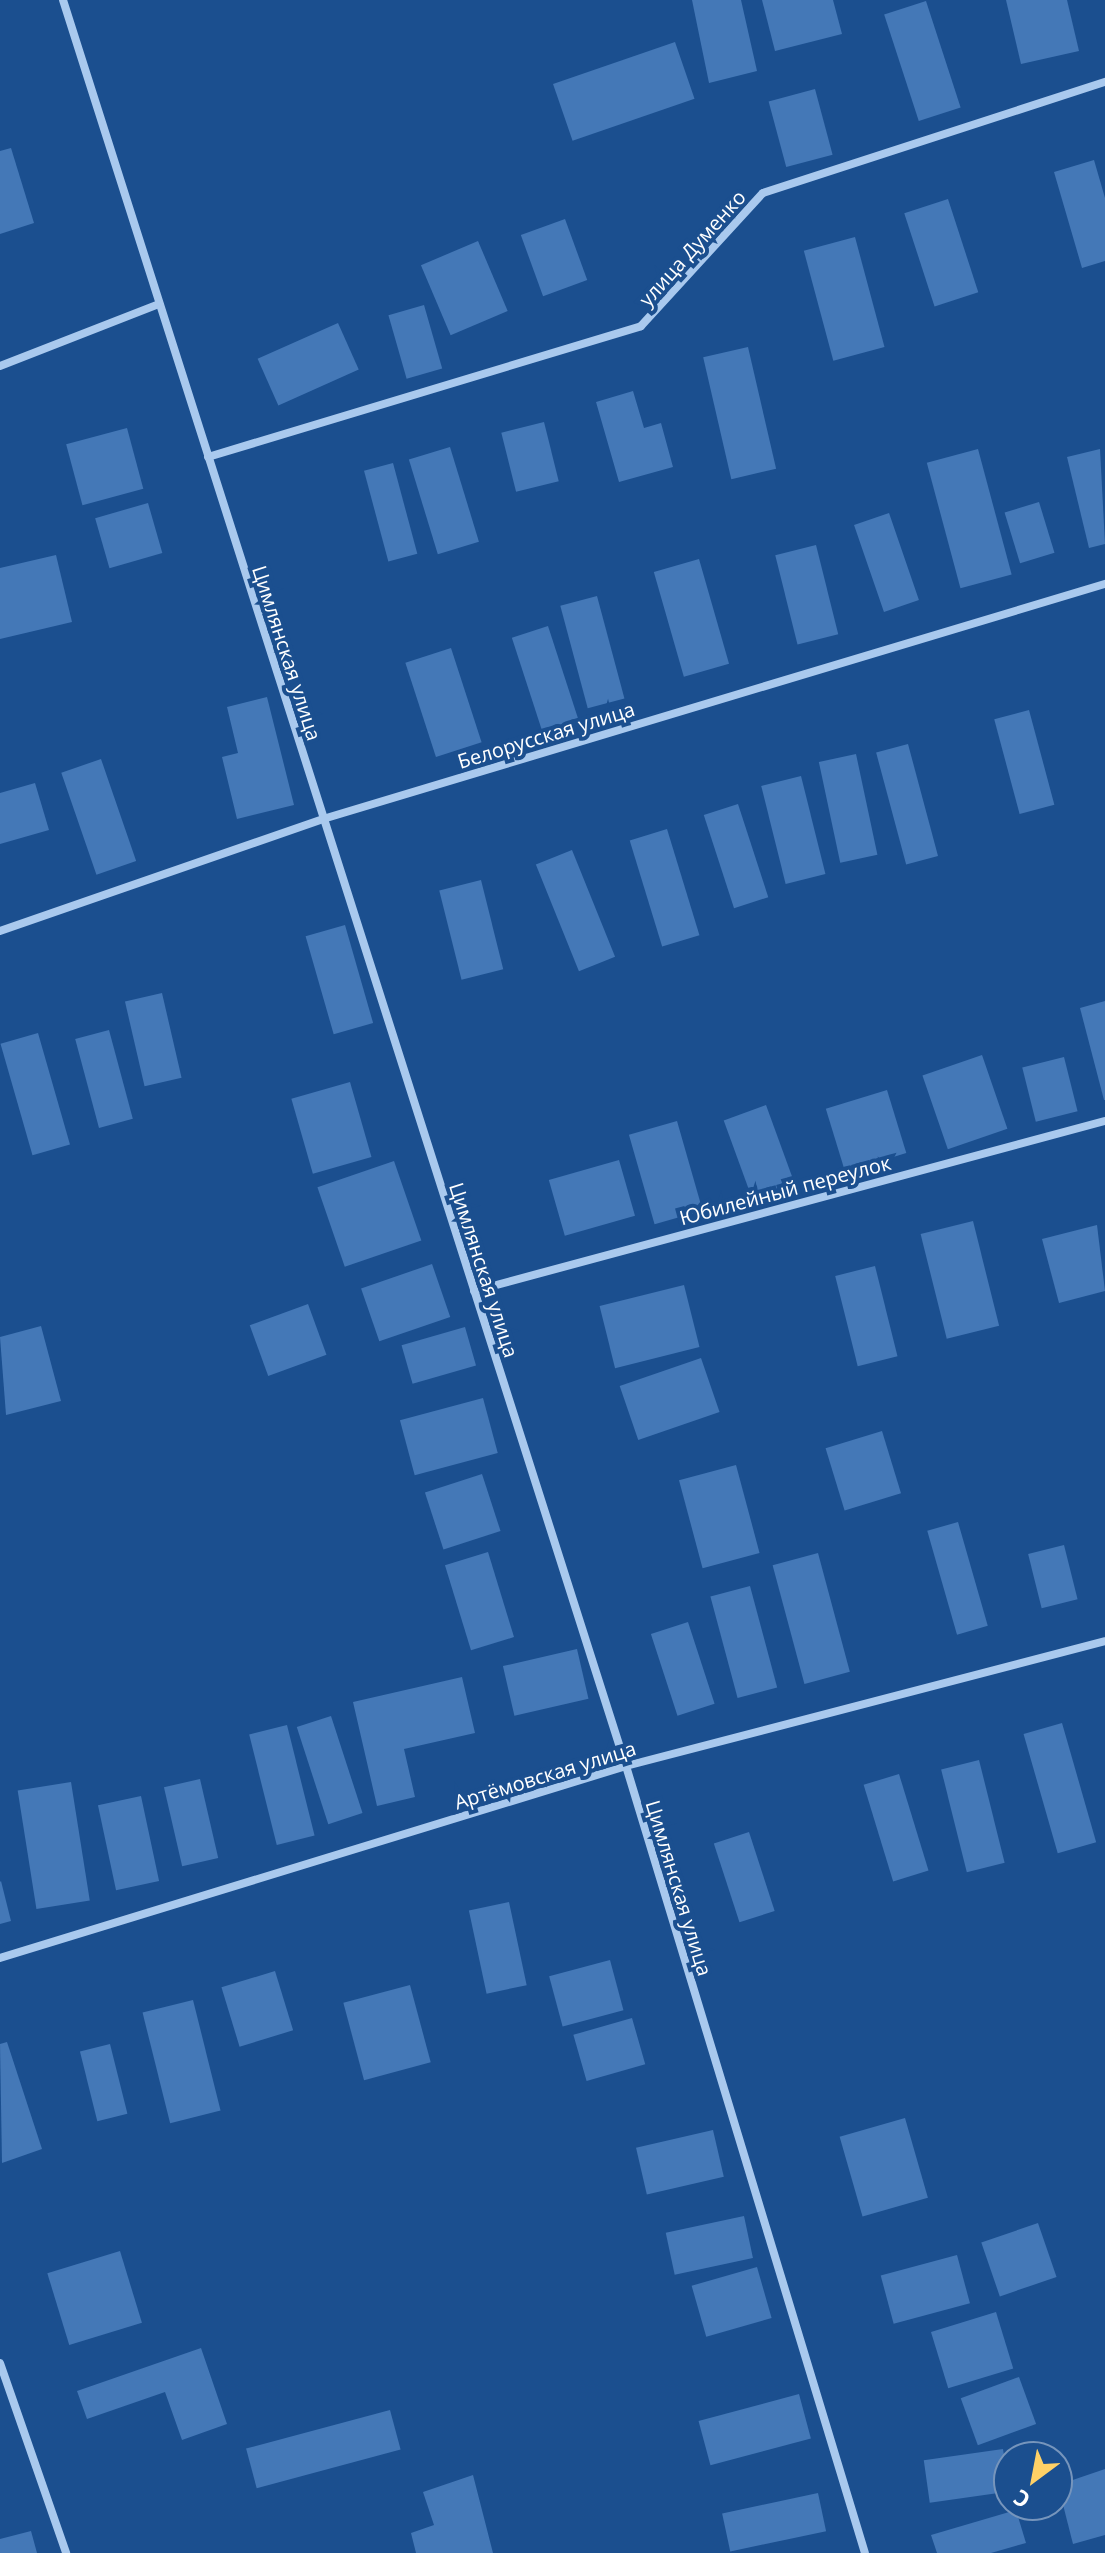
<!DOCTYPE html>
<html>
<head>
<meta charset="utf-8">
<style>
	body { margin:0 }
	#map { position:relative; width:1105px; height:2553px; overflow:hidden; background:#1b4f8f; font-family:"Open Sans",sans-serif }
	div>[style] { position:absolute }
	.building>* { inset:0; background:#4478b7; transform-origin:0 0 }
	.minor>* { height:8px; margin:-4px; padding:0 4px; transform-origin:4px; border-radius:4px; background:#a9c9ee }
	span { translate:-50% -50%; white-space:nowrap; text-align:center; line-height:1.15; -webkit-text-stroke:8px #1b4f8f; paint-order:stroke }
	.street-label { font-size:20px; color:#fff }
	.north { position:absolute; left:993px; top:2441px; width:80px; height:80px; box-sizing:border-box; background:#1b4f8f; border:2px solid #7695bc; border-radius:50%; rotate:212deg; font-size:22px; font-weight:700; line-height:32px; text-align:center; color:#fff }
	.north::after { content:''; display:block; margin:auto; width:28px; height:36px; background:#ffd166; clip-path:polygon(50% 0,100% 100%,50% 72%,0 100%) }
</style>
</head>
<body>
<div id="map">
	<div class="building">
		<div style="clip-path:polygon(692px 0,741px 0,757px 71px,709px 83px)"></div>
		<div style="clip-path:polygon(762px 0,833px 0,842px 34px,775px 51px)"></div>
		<div style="clip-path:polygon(1006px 0,1067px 0,1079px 51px,1021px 64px)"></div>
		<div style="left:926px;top:1px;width:112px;height:44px;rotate:72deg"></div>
		<div style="left:675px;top:42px;width:60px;height:129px;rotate:71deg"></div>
		<div style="left:815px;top:89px;width:68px;height:48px;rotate:75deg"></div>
		<div style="clip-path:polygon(11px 148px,34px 223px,0 234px,0 151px)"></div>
		<div style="clip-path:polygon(1094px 160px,1105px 198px,1105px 261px,1082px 268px,1054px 172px)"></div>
		<div style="left:948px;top:199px;width:98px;height:46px;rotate:72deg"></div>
		<div style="left:565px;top:219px;width:65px;height:47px;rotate:70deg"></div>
		<div style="left:855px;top:237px;width:114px;height:53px;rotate:75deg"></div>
		<div style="left:478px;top:241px;width:76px;height:62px;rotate:67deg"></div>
		<div style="left:424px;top:305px;width:66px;height:37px;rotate:74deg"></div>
		<div style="left:338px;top:323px;width:51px;height:88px;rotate:66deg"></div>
		<div style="left:748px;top:347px;width:125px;height:46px;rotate:77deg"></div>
		<div style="clip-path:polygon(633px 391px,644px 428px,661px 423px,673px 467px,619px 482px,596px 402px)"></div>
		<div style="left:544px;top:422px;width:61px;height:44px;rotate:76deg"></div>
		<div style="left:127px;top:428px;width:63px;height:63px;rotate:75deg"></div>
		<div style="left:450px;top:447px;width:99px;height:43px;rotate:73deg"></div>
		<div style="left:978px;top:449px;width:130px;height:53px;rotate:75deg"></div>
		<div style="clip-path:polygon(1100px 449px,1105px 544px,1089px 548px,1067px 457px)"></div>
		<div style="left:393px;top:463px;width:94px;height:30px;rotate:75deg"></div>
		<div style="left:1039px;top:502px;width:53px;height:36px;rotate:73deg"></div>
		<div style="left:148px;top:503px;width:52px;height:55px;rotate:74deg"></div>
		<div style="left:889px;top:513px;width:92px;height:37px;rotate:71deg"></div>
		<div style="left:816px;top:545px;width:92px;height:42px;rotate:76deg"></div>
		<div style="clip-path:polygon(56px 555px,72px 622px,0 639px,0 568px)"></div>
		<div style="left:699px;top:559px;width:109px;height:47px;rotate:74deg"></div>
		<div style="left:597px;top:596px;width:106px;height:38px;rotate:75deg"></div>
		<div style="left:548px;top:626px;width:98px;height:38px;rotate:72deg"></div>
		<div style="left:451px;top:648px;width:99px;height:48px;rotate:72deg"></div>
		<div style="clip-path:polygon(267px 697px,294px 805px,237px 819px,222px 757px,238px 753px,227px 707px)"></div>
		<div style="left:1029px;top:710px;width:98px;height:36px;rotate:75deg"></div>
		<div style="left:908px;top:744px;width:116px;height:33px;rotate:75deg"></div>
		<div style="left:856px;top:754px;width:103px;height:38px;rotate:78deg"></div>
		<div style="left:101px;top:759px;width:108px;height:42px;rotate:71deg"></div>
		<div style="left:801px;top:776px;width:101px;height:41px;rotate:76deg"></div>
		<div style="clip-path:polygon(35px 783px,49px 830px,0 844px,0 793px)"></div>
		<div style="left:738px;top:804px;width:98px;height:36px;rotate:72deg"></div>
		<div style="left:667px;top:829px;width:111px;height:39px;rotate:73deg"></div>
		<div style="left:572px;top:850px;width:115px;height:39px;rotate:68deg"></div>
		<div style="left:481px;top:880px;width:92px;height:43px;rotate:76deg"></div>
		<div style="left:345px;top:925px;width:102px;height:41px;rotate:74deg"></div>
		<div style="left:162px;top:993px;width:87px;height:38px;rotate:77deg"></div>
		<div style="clip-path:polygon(1105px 1001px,1105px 1100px,1104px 1100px,1080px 1008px)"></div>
		<div style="left:109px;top:1030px;width:92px;height:35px;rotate:75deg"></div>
		<div style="left:38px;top:1033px;width:116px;height:39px;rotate:74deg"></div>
		<div style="left:982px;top:1055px;width:78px;height:63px;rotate:71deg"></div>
		<div style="left:1064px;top:1057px;width:56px;height:43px;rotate:76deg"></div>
		<div style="left:350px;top:1082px;width:78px;height:61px;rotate:74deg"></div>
		<div style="left:887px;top:1090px;width:66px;height:64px;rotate:73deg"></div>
		<div style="left:766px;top:1105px;width:82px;height:45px;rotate:70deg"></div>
		<div style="left:677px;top:1121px;width:93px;height:50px;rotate:74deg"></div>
		<div style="left:619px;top:1160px;width:58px;height:73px;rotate:74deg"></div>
		<div style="left:394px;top:1161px;width:84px;height:81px;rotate:71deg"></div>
		<div style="left:973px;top:1221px;width:108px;height:54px;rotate:76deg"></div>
		<div style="clip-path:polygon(1097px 1225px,1105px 1291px,1059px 1303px,1042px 1239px)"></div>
		<div style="left:432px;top:1264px;width:56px;height:75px;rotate:71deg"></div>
		<div style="left:875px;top:1266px;width:93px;height:41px;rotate:76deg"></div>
		<div style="left:684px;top:1285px;width:64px;height:87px;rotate:76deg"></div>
		<div style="left:308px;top:1304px;width:54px;height:62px;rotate:70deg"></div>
		<div style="clip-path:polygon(41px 1326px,61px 1401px,6px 1415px,0 1337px)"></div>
		<div style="left:465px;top:1327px;width:40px;height:66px;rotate:74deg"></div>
		<div style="left:701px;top:1358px;width:57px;height:86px;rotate:71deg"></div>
		<div style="left:483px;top:1398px;width:57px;height:86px;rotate:75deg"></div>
		<div style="left:882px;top:1431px;width:65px;height:59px;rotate:73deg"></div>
		<div style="left:736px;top:1465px;width:91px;height:59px;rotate:75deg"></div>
		<div style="left:482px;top:1474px;width:60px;height:60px;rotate:72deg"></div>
		<div style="left:958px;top:1522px;width:108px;height:32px;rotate:74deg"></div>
		<div style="left:1064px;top:1545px;width:56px;height:37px;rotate:76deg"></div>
		<div style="left:488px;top:1552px;width:89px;height:45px;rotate:73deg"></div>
		<div style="left:818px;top:1553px;width:123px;height:47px;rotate:75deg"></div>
		<div style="left:750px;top:1586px;width:105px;height:41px;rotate:75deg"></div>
		<div style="left:688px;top:1622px;width:86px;height:39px;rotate:72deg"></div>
		<div style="left:577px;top:1649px;width:51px;height:76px;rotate:77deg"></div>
		<div style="clip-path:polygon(462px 1677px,475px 1733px,404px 1749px,415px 1797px,377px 1806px,353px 1702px)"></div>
		<div style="left:331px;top:1716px;width:102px;height:36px;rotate:72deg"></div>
		<div style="left:1062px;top:1723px;width:124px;height:40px;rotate:74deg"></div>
		<div style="left:287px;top:1725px;width:114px;height:39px;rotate:76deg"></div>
		<div style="left:979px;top:1760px;width:106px;height:39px;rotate:76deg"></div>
		<div style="left:899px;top:1774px;width:101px;height:37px;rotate:73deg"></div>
		<div style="left:200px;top:1779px;width:81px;height:37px;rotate:77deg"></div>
		<div style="left:71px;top:1782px;width:120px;height:54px;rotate:81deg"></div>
		<div style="left:141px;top:1796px;width:87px;height:44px;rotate:78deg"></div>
		<div style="left:749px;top:1832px;width:83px;height:37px;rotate:72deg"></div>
		<div style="clip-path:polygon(1px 1881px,11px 1921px,0 1924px,0 1882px)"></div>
		<div style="left:509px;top:1902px;width:85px;height:41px;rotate:78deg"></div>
		<div style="left:610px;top:1960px;width:52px;height:63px;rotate:75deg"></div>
		<div style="left:275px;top:1971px;width:62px;height:56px;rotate:73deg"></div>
		<div style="left:410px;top:1985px;width:80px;height:69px;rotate:75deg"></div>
		<div style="left:193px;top:2000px;width:114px;height:52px;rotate:76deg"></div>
		<div style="left:632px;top:2018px;width:48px;height:61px;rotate:74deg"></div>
		<div style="clip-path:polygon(7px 2042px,42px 2149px,2px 2163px,0 2044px)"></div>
		<div style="left:110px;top:2044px;width:72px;height:31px;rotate:76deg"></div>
		<div style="left:905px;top:2118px;width:83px;height:68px;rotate:74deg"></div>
		<div style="left:713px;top:2130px;width:48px;height:79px;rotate:77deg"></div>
		<div style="left:744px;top:2216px;width:43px;height:80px;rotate:78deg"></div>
		<div style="left:1038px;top:2223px;width:57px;height:60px;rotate:71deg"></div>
		<div style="left:120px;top:2251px;width:75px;height:76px;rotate:73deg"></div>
		<div style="left:957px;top:2255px;width:50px;height:79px;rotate:75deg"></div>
		<div style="left:757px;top:2267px;width:53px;height:68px;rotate:74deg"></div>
		<div style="left:996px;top:2312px;width:59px;height:68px;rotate:73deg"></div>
		<div style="clip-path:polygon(201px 2348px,227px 2424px,182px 2440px,165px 2392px,87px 2419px,77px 2391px)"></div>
		<div style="left:1019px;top:2377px;width:50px;height:62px;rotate:70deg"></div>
		<div style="left:799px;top:2394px;width:46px;height:104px;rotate:75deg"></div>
		<div style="left:390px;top:2410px;width:41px;height:149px;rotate:75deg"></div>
		<div style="left:1003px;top:2449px;width:43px;height:80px;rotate:82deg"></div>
		<div style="clip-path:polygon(1105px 2469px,1105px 2535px,1073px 2544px,1058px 2485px)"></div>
		<div style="clip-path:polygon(473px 2475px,493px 2553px,416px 2553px,411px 2533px,434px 2525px,423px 2492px)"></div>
		<div style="left:818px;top:2493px;width:39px;height:98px;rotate:78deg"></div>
		<div style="clip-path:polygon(1016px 2510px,1026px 2543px,991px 2553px,937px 2553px,931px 2535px)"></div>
		<div style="clip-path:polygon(31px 2531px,37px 2553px,0 2553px,0 2539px)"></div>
	</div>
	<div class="minor">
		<div style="left:63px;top:0;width:1854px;rotate:72.32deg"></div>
		<div style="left:626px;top:1766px;width:822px;rotate:73.11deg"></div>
		<div style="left:0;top:366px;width:171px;rotate:-21.3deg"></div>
		<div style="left:208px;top:457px;width:452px;rotate:-16.8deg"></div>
		<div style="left:641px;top:326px;width:180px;rotate:-47.5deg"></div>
		<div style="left:763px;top:193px;width:360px;rotate:-18deg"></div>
		<div style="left:0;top:931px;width:342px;rotate:-19.1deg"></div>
		<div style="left:323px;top:819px;width:817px;rotate:-16.73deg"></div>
		<div style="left:474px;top:1291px;width:653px;rotate:-15.08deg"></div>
		<div style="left:0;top:1958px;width:655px;rotate:-17.05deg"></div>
		<div style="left:626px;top:1766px;width:495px;rotate:-14.6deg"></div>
		<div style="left:0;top:2363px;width:201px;rotate:70.8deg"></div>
	</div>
	<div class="street-label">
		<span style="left:692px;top:248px;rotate:-48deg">улица Думенко</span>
		<span style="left:287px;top:653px;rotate:72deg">Цимлянская улица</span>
		<span style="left:546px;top:735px;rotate:-17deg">Белорусская улица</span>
		<span style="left:785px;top:1190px;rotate:-15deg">Юбилейный переулок</span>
		<span style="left:484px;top:1270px;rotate:72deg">Цимлянская улица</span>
		<span style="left:545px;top:1775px;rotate:-17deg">Артёмовская улица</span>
		<span style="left:679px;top:1888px;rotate:73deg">Цимлянская улица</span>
	</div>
	<div class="north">С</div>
</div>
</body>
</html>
